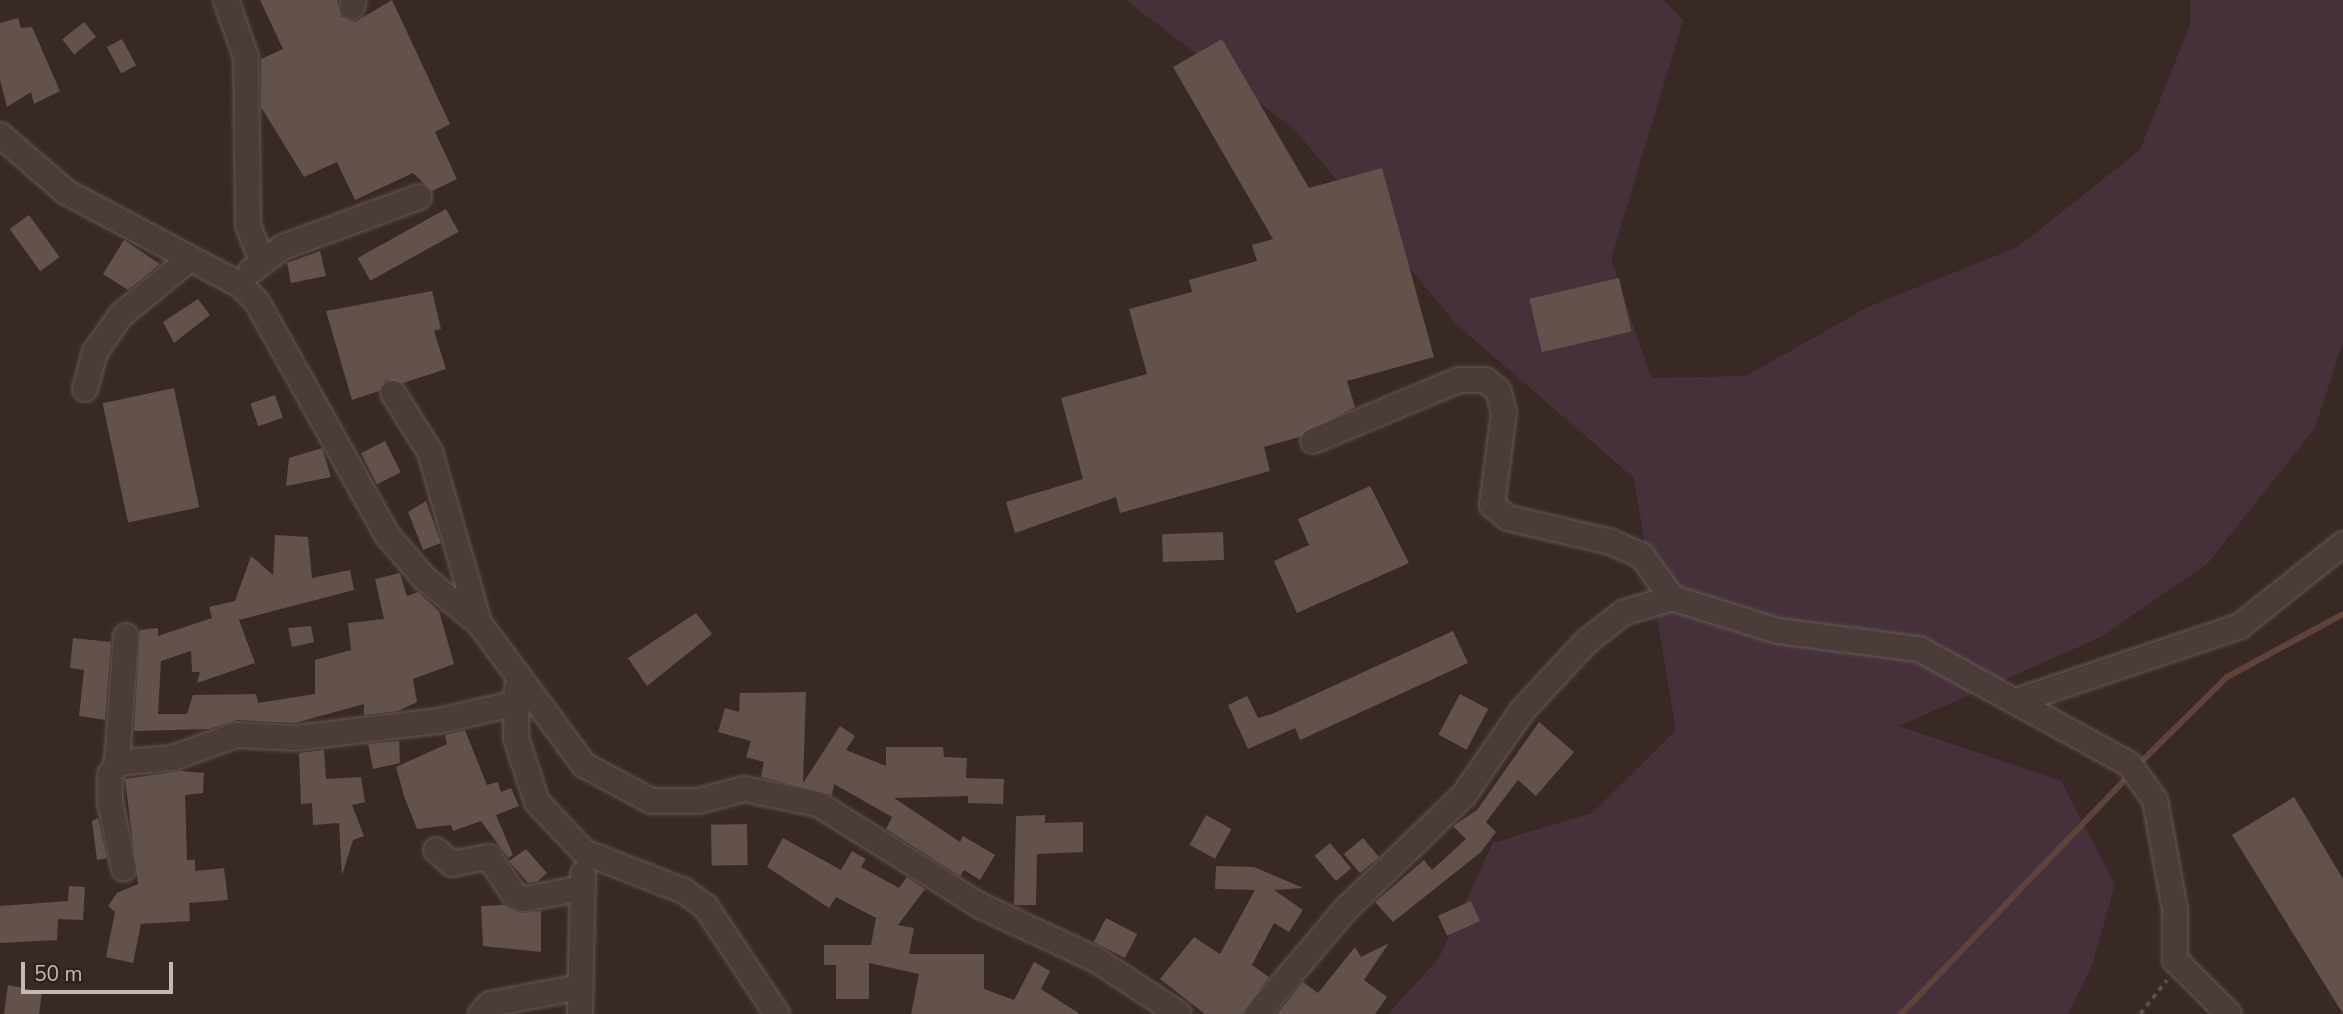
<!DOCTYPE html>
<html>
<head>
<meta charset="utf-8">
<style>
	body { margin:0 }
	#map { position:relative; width:2343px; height:1014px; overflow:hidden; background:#392925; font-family:"Nunito Sans",sans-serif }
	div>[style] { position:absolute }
	.green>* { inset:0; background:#46313b }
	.stream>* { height:6px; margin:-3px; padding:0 3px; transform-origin:3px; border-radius:3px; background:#5f433b }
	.building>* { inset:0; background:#63514c; transform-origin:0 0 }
	.path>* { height:3.5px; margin-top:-1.75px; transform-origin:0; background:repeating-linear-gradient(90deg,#5e4c50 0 5px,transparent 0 10px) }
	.roads { filter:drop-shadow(0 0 2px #655854) drop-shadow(0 0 2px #655854) }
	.minor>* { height:24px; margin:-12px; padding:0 12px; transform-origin:12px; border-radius:12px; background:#4a3c39 }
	span { translate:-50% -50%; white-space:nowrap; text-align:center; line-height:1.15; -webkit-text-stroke:5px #2f221e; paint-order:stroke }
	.scale { position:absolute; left:21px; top:962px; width:152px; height:32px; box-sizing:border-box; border:4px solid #c5b8b4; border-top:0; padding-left:9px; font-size:21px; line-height:24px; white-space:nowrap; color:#c5b8b4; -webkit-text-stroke:5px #2f221e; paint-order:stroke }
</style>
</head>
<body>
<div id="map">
	<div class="green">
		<div style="clip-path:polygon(1126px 0,1663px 0,1683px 20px,1611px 259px,1651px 378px,1746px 376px,1868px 307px,2018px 247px,2140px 150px,2190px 25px,2190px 0,2343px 0,2343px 341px,2315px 428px,2208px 563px,2101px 637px,1899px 726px,2061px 781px,2115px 884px,2092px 966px,2068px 1014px,1388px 1014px,1439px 958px,1493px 843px,1592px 813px,1676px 730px,1634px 478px,1456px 324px,1296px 131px)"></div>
	</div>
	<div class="stream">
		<div style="left:2136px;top:767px;width:128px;rotate:-44.7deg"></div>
		<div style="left:2227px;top:677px;width:132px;rotate:-28.5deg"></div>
		<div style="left:1901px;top:1014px;width:330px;rotate:-46.3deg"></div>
	</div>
	<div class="building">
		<div style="clip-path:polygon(260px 0,337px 0,341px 17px,355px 22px,392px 0,450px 124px,435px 132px,457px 179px,432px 191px,413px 173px,355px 200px,337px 162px,304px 177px,261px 107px,261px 59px,283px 49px)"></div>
		<div style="clip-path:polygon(18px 18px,21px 28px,32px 27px,60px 91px,34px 104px,31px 92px,7px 107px,0 80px,0 23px)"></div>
		<div style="left:84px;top:22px;width:19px;height:28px;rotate:51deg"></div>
		<div style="left:122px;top:39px;width:30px;height:17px;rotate:62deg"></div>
		<div style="clip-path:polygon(1222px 39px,1309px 188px,1382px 168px,1434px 357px,1347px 381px,1355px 407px,1299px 437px,1264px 447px,1270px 471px,1120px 513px,1116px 497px,1015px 533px,1006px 502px,1083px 479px,1061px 398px,1147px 374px,1129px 309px,1192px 292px,1189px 280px,1257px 261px,1252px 245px,1273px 239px,1173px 67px)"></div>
		<div style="left:446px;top:209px;width:26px;height:101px;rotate:61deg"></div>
		<div style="left:29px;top:215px;width:52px;height:24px;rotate:54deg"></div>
		<div style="clip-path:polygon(124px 240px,160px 264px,128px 290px,103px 274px)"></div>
		<div style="clip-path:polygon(320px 251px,326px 276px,291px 283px,287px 263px)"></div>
		<div style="left:1619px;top:278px;width:55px;height:92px;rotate:77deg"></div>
		<div style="clip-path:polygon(432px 291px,441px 329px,434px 331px,446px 369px,403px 383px,386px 380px,379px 391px,352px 400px,326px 311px)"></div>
		<div style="clip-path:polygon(198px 299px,210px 315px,174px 343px,163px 322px)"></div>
		<div style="left:174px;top:388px;width:122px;height:73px;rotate:78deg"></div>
		<div style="left:275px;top:395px;width:24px;height:26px;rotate:71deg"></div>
		<div style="left:385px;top:441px;width:35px;height:27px;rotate:63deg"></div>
		<div style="clip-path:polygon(322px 448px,331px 477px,286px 486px,289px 458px)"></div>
		<div style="clip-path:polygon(1370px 486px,1409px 563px,1297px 613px,1274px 561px,1309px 545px,1298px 519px)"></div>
		<div style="clip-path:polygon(426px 501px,441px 543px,423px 550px,408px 512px)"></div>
		<div style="left:1223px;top:532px;width:28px;height:61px;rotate:88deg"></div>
		<div style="clip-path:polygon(275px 535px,308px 537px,312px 578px,350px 570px,354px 590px,239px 620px,255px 663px,197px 683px,200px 672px,192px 672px,191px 651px,161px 661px,158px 714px,187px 714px,193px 695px,256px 694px,258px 703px,315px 694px,315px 660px,351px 650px,348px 623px,384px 619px,375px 579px,400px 573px,407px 596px,418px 592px,439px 611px,454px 664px,413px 679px,417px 702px,398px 711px,364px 715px,364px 704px,295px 723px,237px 720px,209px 729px,134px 731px,140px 630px,158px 628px,158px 636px,212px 618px,209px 607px,235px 601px,251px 556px,273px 575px)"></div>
		<div style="clip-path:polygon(696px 613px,712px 634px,647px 686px,628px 658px)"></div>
		<div style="clip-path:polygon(311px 626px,314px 642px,292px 647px,288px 628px)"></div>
		<div style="clip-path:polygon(1453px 631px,1468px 663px,1300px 740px,1295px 728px,1248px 749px,1228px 705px,1247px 696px,1258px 718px,1272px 714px)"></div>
		<div style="clip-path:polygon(73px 638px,111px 642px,105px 720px,79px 716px,84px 670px,70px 668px)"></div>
		<div style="clip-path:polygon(806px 692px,803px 783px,840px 726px,855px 736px,846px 750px,886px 766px,886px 747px,943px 747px,944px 757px,967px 758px,966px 778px,1004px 779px,1003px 804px,968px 803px,968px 796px,894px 798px,960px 842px,963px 836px,995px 855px,980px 880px,964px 870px,960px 876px,886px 829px,892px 817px,834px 784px,832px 795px,761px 777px,764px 762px,746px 757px,751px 741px,718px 732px,725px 708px,739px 712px,740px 693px)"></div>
		<div style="left:1460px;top:694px;width:32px;height:46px;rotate:28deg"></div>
		<div style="clip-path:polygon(1539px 722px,1574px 752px,1536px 796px,1518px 780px,1486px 822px,1496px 832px,1481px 852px,1393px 922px,1375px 902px,1424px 860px,1432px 870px,1466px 839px,1453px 826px,1477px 810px)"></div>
		<div style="clip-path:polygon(465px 730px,487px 785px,498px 782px,501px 792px,511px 788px,519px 806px,496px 815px,513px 855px,508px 858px,481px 821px,453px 831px,451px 825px,417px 829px,404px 796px,396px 767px,447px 744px,445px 735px)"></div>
		<div style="clip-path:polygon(399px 741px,400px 763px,373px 769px,368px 744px)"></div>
		<div style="clip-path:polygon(324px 750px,326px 779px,361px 777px,365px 802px,352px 805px,364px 836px,353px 840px,342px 875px,339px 823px,313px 825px,312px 803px,301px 804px,299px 753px)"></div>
		<div style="clip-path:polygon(181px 771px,204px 773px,203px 793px,185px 795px,187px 860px,195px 860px,195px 871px,224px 868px,228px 900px,189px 903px,190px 921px,141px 924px,133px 963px,106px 957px,115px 912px,108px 906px,117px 893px,138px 884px,125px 779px)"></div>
		<div style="clip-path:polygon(2294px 797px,2343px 879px,2343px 1014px,2232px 835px)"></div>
		<div style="clip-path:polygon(1045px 815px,1045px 823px,1083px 822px,1083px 852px,1037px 854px,1036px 905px,1014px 905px,1016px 816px)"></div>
		<div style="left:1206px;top:815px;width:29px;height:34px;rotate:29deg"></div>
		<div style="clip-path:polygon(98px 818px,107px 858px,97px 860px,92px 821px)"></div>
		<div style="left:747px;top:824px;width:41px;height:36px;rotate:89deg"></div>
		<div style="clip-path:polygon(783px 838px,841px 870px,852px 851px,866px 859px,861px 867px,899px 888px,907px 877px,925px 889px,898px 925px,914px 928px,909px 954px,984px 954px,984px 989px,1014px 1000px,1034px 962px,1050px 971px,1041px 989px,1080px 1014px,911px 1014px,919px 974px,869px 963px,869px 999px,836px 999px,836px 965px,824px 965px,824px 945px,871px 945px,876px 918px,836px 897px,829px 908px,767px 867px)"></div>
		<div style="left:1363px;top:838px;width:25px;height:25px;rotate:50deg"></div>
		<div style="left:1330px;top:843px;width:33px;height:20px;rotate:50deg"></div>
		<div style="clip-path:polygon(526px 849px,547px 873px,538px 881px,528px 883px,509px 861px)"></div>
		<div style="clip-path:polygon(1216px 866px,1254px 867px,1303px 888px,1274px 890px,1303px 910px,1289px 932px,1274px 923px,1252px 965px,1269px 977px,1242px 1014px,1205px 1014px,1160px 979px,1194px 937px,1220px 954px,1255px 890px,1215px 889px)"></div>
		<div style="clip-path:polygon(69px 886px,85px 887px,83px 920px,58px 919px,57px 940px,0 943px,0 906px,68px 901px)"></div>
		<div style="left:1471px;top:901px;width:22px;height:36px;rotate:66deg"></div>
		<div style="clip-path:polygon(503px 905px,520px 913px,541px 911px,541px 952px,483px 946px,481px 906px)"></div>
		<div style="left:1106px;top:918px;width:35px;height:27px;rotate:27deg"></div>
		<div style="clip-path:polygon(1389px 943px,1364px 980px,1387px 997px,1375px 1014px,1277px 1014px,1303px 982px,1318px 993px,1355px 947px,1361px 957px)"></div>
		<div style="clip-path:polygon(8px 985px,42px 992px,39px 1014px,4px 1014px)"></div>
	</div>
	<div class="path">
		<div style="left:2140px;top:1014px;width:43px;rotate:-51.5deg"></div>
	</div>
	<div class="roads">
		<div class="minor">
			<div style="left:226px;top:0;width:60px;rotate:70.7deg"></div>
			<div style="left:246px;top:57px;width:168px;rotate:89.3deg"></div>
			<div style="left:248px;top:225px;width:36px;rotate:69deg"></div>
			<div style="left:352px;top:7px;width:7px;rotate:-74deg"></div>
			<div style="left:0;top:135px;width:87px;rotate:40.8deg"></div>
			<div style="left:66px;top:192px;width:200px;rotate:28.1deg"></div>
			<div style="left:242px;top:286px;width:22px;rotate:47deg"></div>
			<div style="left:257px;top:302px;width:268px;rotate:60.8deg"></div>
			<div style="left:388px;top:536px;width:57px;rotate:49.3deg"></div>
			<div style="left:425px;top:579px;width:70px;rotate:39.2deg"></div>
			<div style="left:479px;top:623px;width:177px;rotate:53.5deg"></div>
			<div style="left:584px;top:765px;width:76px;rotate:28.2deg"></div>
			<div style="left:651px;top:801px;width:48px"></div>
			<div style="left:699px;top:801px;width:47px;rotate:-14.9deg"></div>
			<div style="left:744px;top:789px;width:76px;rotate:11.5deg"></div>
			<div style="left:818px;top:804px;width:190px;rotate:32.1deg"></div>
			<div style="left:979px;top:905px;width:128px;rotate:25deg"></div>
			<div style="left:1095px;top:959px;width:100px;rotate:33.2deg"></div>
			<div style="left:251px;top:271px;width:40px;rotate:-37deg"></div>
			<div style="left:283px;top:247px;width:145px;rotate:-20.2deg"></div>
			<div style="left:85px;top:389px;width:38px;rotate:-75deg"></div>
			<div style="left:95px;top:352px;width:45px;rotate:-54.9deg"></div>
			<div style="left:121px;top:315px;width:85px;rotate:-39.3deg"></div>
			<div style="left:393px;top:393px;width:70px;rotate:57.9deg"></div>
			<div style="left:430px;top:452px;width:178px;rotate:74deg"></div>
			<div style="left:1313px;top:441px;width:158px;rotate:-22.7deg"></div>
			<div style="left:1459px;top:380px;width:26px"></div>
			<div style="left:1485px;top:380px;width:16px;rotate:38deg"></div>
			<div style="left:1498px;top:390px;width:23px;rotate:75deg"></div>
			<div style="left:1504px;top:412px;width:94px;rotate:97.4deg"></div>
			<div style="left:1492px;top:505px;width:21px;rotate:39deg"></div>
			<div style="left:1508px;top:518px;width:106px;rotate:13.1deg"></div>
			<div style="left:1611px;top:542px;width:34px;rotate:24deg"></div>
			<div style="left:1642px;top:556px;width:52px;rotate:54.5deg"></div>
			<div style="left:126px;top:636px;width:127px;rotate:94.1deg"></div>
			<div style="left:117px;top:763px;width:56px;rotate:-5.1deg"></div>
			<div style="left:173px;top:758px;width:67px;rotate:-20.1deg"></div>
			<div style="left:236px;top:735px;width:60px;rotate:2.9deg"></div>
			<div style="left:296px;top:738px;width:144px;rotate:-6.8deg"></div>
			<div style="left:439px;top:721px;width:80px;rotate:-13deg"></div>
			<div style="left:517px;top:688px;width:50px;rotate:91.1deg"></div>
			<div style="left:516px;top:738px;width:67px;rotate:71.8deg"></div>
			<div style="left:537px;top:802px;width:69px;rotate:46.8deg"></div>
			<div style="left:584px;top:852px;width:107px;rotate:21.3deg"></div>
			<div style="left:684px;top:891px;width:27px;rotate:36deg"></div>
			<div style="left:706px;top:907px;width:128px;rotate:56.4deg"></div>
			<div style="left:2019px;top:700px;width:233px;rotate:-18.5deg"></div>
			<div style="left:2240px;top:626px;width:132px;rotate:-38.5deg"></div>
			<div style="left:117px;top:763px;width:14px;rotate:120deg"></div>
			<div style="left:110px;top:775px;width:27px;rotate:90deg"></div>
			<div style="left:110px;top:802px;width:68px;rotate:78.2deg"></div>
			<div style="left:436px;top:850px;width:21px;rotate:41deg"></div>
			<div style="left:452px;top:864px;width:38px;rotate:-11deg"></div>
			<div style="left:489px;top:857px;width:47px;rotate:56.3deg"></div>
			<div style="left:515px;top:896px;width:9px;rotate:18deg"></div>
			<div style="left:524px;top:899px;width:60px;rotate:-10.6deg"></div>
			<div style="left:481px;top:1014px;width:13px;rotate:-48deg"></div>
			<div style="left:490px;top:1004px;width:92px;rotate:-10.7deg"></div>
			<div style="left:580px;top:1014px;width:140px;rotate:-88.8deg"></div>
			<div style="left:1257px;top:1014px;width:139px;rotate:-49.7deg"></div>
			<div style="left:1347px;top:908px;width:163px;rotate:-44deg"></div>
			<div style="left:1464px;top:795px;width:102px;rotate:-55.4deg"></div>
			<div style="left:1522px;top:711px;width:94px;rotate:-47.2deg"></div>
			<div style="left:1586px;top:642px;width:47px;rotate:-38.1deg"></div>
			<div style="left:1623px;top:613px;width:51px;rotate:-17deg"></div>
			<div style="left:1672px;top:598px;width:111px;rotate:17.3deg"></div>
			<div style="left:1778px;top:631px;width:142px;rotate:7.3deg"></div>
			<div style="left:1919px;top:649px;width:239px;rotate:28.7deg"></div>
			<div style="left:2129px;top:764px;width:44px;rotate:54.2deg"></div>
			<div style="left:2155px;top:800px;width:112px;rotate:79.7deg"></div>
			<div style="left:2175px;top:910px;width:50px;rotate:90deg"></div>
			<div style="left:2175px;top:960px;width:76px;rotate:45deg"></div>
		</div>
	</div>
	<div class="scale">50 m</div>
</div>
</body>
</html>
